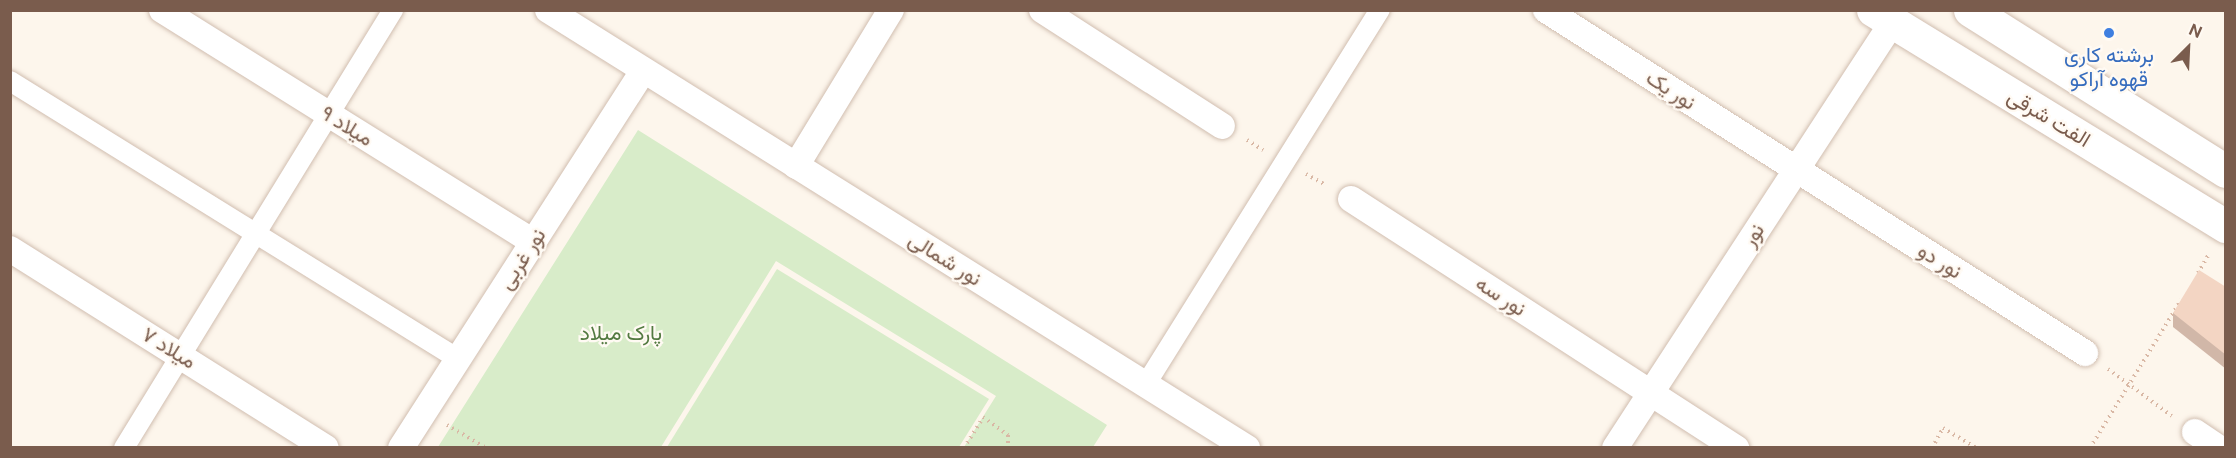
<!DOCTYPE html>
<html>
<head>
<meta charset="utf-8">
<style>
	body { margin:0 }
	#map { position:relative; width:2236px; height:458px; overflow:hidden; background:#fdf6ec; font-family:"Public Sans",Vazirmatn,sans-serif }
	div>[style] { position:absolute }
	.green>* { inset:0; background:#d8ecc9 }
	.path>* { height:4px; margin-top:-2px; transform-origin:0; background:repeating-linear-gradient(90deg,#d9b8a5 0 1.5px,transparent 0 6px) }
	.roads { filter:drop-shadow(0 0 2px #d1beb0) drop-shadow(0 0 2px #d1beb0) }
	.pedestrian>* { height:20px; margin:-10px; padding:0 10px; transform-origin:10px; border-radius:10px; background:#fff }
	.minor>* { height:26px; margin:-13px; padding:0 13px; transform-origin:13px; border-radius:13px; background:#fff }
	.secondary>* { height:33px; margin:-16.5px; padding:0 16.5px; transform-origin:16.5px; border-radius:16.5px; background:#fff }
	.wall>* { inset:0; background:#d1b7a8 }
	.building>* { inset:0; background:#f3d5c3 }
	.dots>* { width:16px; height:16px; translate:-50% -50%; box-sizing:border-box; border:3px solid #fffaf3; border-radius:50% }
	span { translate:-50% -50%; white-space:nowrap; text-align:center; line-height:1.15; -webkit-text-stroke:4.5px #fffaf3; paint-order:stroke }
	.shop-label { font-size:21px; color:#366cbe }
	.street-label { font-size:21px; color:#7a5c4d }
	.park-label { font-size:21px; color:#537a41 }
	.frame { position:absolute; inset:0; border:12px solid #7a5c4d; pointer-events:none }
	.north { position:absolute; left:2158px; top:18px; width:60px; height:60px; -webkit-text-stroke:4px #fffaf3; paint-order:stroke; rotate:24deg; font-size:16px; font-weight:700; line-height:24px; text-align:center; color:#7a5c4d }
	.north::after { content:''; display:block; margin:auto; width:21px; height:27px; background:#7a5c4d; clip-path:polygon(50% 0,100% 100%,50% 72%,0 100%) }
</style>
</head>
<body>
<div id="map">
	<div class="green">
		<div style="clip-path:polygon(638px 130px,1107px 425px,1093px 447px,964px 447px,996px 396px,776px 261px,661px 447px,438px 447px)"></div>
		<div style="clip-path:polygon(777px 269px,989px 399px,959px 447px,667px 447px)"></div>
	</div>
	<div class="path">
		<div style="left:1247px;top:140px;width:19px;rotate:32deg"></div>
		<div style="left:1306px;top:174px;width:23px;rotate:29deg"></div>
		<div style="left:2198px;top:273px;width:22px;rotate:-60deg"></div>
		<div style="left:2108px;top:369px;width:79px;rotate:36.3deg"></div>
		<div style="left:447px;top:425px;width:45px;rotate:30.5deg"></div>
		<div style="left:964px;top:448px;width:36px;rotate:-58deg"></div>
		<div style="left:983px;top:417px;width:31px;rotate:36deg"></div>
		<div style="left:1008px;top:435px;width:13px;rotate:90deg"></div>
		<div style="left:1932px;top:448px;width:23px;rotate:-61deg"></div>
		<div style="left:1943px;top:428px;width:39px;rotate:31deg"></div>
		<div style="left:2090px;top:448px;width:174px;rotate:-58.4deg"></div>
	</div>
	<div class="roads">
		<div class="pedestrian">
			<div style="left:10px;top:81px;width:527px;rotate:31.82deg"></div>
			<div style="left:1146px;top:384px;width:441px;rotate:-58deg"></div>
			<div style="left:124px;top:448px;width:514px;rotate:-58.44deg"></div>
		</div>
		<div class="minor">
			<div style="left:162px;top:10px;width:438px;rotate:32deg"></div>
			<div style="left:548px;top:10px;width:825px;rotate:32.07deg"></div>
			<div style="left:1042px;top:10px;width:214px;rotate:32.8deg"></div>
			<div style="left:1546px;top:10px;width:639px;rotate:32.47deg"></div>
			<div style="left:796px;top:166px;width:183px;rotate:-58.7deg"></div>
			<div style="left:1351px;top:199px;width:459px;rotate:32.9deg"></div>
			<div style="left:10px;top:249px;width:373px;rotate:32.2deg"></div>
			<div style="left:2195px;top:432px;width:29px;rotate:34deg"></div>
			<div style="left:401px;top:448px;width:448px;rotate:-57.3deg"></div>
			<div style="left:1615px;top:448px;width:507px;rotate:-56.91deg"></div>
		</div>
		<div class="secondary">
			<div style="left:1873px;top:10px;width:414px;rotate:31.5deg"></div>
			<div style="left:1970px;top:10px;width:302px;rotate:32.2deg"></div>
		</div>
	</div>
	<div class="wall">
		<div style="clip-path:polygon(2226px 287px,2226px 369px,2173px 327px,2173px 313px)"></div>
	</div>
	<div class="building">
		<div style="clip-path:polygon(2199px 270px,2226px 287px,2226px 355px,2173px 313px)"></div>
	</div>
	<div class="dots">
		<div style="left:2109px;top:33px;background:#3f7fe0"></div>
	</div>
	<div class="shop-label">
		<span style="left:2109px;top:67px">برشته کاری<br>قهوه آراکو</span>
	</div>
	<div class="street-label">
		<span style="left:1671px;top:90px;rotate:33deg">نور یک</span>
		<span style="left:2049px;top:118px;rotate:31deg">الفت شرقی</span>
		<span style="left:347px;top:126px;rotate:32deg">میلاد ۹</span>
		<span style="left:1753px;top:235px;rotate:-57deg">نور</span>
		<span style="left:522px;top:259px;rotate:-57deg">نور غربی</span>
		<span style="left:945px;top:259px;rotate:32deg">نور شمالی</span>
		<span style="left:1940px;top:261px;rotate:32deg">نور دو</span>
		<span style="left:1501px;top:296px;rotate:33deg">نور سه</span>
		<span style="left:169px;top:348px;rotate:32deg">میلاد ۷</span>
	</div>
	<div class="park-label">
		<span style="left:621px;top:333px">پارک میلاد</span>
	</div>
	<div class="frame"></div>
	<div class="north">N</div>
</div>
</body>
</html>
